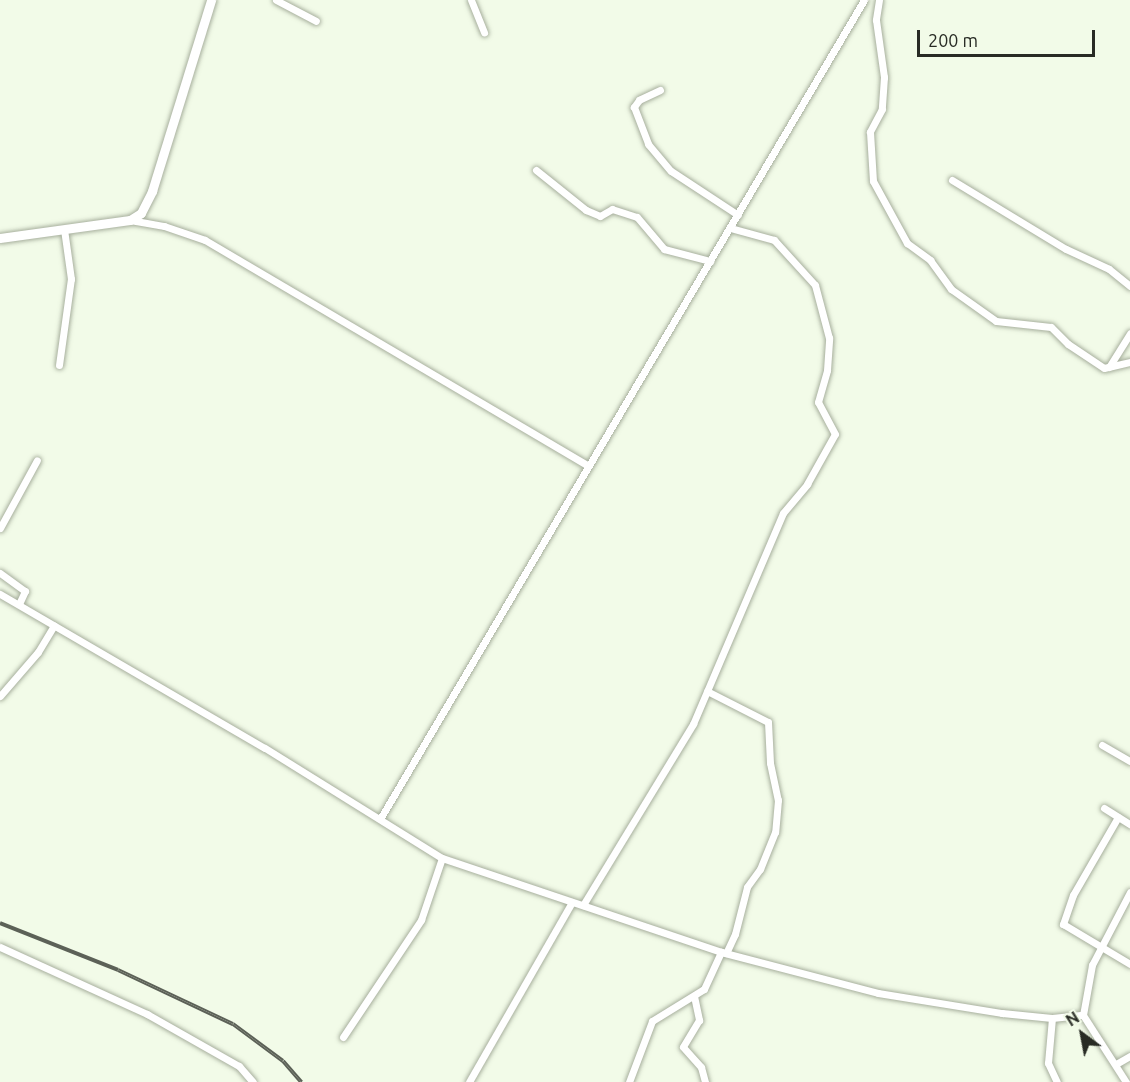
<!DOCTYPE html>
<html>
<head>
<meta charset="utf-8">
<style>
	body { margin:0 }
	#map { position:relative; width:1130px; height:1082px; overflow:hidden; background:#f2fbe8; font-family:Ubuntu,sans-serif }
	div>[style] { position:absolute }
	.roads { filter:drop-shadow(0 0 2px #a7af9d) drop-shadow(0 0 2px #a7af9d) }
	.minor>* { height:7px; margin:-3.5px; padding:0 3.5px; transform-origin:3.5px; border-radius:3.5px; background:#fff }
	.tertiary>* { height:9px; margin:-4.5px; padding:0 4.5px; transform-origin:4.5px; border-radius:4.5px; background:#fff }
	.rail>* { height:4px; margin-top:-2px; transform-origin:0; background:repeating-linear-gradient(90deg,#f2fbe8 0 4.5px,#5c6157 0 9px); box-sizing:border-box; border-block:2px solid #5c6157 }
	span { translate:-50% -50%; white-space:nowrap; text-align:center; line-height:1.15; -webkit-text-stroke:4.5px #f2fbe8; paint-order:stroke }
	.north { position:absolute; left:1052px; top:1004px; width:60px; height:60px; -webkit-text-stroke:4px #f2fbe8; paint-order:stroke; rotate:328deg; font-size:16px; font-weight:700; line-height:24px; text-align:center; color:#282b24 }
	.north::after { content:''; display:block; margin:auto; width:21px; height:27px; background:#282b24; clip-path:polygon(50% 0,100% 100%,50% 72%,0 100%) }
	.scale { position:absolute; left:917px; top:30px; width:178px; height:27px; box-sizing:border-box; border:3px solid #282b24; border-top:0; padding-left:8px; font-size:18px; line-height:21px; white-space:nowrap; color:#282b24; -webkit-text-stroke:4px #f2fbe8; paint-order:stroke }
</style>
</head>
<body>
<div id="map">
	<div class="roads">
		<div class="minor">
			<div style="left:276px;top:0;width:45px;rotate:27.7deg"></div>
			<div style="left:471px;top:0;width:35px;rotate:68deg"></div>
			<div style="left:879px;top:0;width:20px;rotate:99deg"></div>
			<div style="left:876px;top:20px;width:58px;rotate:82deg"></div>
			<div style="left:884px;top:77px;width:32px;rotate:94deg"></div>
			<div style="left:882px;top:109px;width:26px;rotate:118deg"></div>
			<div style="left:870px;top:132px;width:49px;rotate:86.5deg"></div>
			<div style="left:873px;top:181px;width:71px;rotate:61.3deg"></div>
			<div style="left:907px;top:243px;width:29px;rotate:36deg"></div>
			<div style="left:930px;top:260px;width:36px;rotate:54deg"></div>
			<div style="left:951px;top:289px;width:55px;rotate:35.4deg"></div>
			<div style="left:996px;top:321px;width:55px;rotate:6.2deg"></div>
			<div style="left:1051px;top:327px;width:24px;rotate:45deg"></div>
			<div style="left:1068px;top:344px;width:43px;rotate:33.7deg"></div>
			<div style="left:1104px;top:368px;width:27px;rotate:-13deg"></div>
			<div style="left:660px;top:90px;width:23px;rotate:155deg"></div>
			<div style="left:639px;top:100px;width:9px;rotate:126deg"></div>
			<div style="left:634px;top:107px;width:40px;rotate:69deg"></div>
			<div style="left:648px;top:144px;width:35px;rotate:50deg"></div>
			<div style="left:671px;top:171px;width:80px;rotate:33.3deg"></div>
			<div style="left:536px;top:170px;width:64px;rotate:38.7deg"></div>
			<div style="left:586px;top:210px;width:15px;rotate:23deg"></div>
			<div style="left:600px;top:216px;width:14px;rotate:-30deg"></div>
			<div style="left:612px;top:209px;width:26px;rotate:18deg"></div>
			<div style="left:637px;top:217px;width:42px;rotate:49.8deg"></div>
			<div style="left:664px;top:249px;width:48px;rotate:14.6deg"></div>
			<div style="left:952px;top:180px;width:133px;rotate:31.2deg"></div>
			<div style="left:1066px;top:249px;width:47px;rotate:24.9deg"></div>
			<div style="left:1109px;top:269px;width:27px;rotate:39deg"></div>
			<div style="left:130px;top:220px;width:35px;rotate:10deg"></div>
			<div style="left:164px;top:226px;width:43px;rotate:18.9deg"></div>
			<div style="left:205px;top:240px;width:443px;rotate:30.5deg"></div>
			<div style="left:59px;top:365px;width:87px;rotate:-82.1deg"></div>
			<div style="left:71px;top:279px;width:50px;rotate:-98deg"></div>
			<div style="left:1109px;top:367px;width:40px;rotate:-58deg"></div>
			<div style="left:0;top:528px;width:77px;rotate:-61.4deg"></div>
			<div style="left:0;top:573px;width:31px;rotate:36deg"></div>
			<div style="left:25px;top:591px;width:14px;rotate:115deg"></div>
			<div style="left:0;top:594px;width:306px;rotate:30.2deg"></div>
			<div style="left:265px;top:748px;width:208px;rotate:31.9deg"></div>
			<div style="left:442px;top:858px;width:294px;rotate:18.6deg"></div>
			<div style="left:721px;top:952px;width:162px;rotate:14.6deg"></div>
			<div style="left:878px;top:993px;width:126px;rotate:9.2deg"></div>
			<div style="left:1002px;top:1013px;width:50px;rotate:5.7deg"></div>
			<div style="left:1052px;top:1018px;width:31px;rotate:-6deg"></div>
			<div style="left:1083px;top:1015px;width:80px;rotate:57.3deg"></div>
			<div style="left:707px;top:691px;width:68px;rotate:26.9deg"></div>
			<div style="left:768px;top:722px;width:41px;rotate:87.2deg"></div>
			<div style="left:770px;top:763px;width:38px;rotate:78deg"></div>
			<div style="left:778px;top:800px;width:32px;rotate:95deg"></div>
			<div style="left:775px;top:832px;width:40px;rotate:112deg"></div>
			<div style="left:760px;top:869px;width:22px;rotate:126deg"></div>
			<div style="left:747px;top:887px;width:49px;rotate:104.3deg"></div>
			<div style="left:735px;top:934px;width:21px;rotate:115deg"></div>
			<div style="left:0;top:696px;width:58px;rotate:-49.2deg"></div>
			<div style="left:38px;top:652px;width:31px;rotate:-59deg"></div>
			<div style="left:1102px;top:745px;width:32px;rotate:30deg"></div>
			<div style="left:1104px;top:808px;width:31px;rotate:32deg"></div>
			<div style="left:1118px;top:817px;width:90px;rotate:120deg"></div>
			<div style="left:1073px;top:895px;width:31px;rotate:109deg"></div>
			<div style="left:1063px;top:924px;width:78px;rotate:30.8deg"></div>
			<div style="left:380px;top:819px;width:951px;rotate:-59.42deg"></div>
			<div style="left:583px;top:905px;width:212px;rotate:-58.7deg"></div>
			<div style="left:693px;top:724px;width:229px;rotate:-66.9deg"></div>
			<div style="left:783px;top:513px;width:38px;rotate:-50deg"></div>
			<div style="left:807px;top:484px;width:57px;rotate:-60.8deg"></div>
			<div style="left:835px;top:434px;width:36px;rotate:-118deg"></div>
			<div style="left:818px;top:402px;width:33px;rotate:-74deg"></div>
			<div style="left:827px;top:370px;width:32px;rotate:-86deg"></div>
			<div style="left:829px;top:338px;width:55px;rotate:-104.8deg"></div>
			<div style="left:815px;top:285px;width:61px;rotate:-132.3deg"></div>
			<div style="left:774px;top:240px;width:46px;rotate:-164.7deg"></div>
			<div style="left:0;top:947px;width:162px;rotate:24.5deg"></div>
			<div style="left:147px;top:1014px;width:106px;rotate:29.5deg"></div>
			<div style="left:239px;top:1066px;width:21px;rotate:49deg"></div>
			<div style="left:694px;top:996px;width:25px;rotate:78deg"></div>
			<div style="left:699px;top:1020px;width:31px;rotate:121deg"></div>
			<div style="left:683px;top:1047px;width:27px;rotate:48deg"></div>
			<div style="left:701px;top:1067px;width:16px;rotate:75deg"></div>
			<div style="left:1083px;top:1015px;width:51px;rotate:-79.8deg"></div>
			<div style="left:1092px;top:965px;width:82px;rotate:-62.5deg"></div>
			<div style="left:1052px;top:1018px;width:45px;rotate:95.1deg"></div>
			<div style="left:1048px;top:1063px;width:21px;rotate:65deg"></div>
			<div style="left:343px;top:1037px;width:141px;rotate:-56.3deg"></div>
			<div style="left:421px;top:920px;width:65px;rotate:-71.3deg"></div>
			<div style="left:1116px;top:1064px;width:16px;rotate:-30deg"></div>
			<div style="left:469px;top:1082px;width:207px;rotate:-60.2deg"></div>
			<div style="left:629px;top:1082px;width:65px;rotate:-69.3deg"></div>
			<div style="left:652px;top:1021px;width:61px;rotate:-31.6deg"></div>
			<div style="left:704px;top:989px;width:41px;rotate:-65.3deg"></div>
		</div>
		<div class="tertiary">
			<div style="left:0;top:238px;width:131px;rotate:-7.9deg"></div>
			<div style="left:130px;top:220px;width:13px;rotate:-32deg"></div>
			<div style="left:141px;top:213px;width:25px;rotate:-63deg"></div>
			<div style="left:152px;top:191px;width:200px;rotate:-72.8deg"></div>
		</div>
	</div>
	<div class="rail">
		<div style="left:0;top:923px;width:127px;rotate:21.7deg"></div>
		<div style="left:118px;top:970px;width:127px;rotate:25.2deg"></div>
		<div style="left:233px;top:1024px;width:62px;rotate:36.5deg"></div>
		<div style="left:283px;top:1061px;width:28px;rotate:49deg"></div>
	</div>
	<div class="north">N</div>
	<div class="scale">200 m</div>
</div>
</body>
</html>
